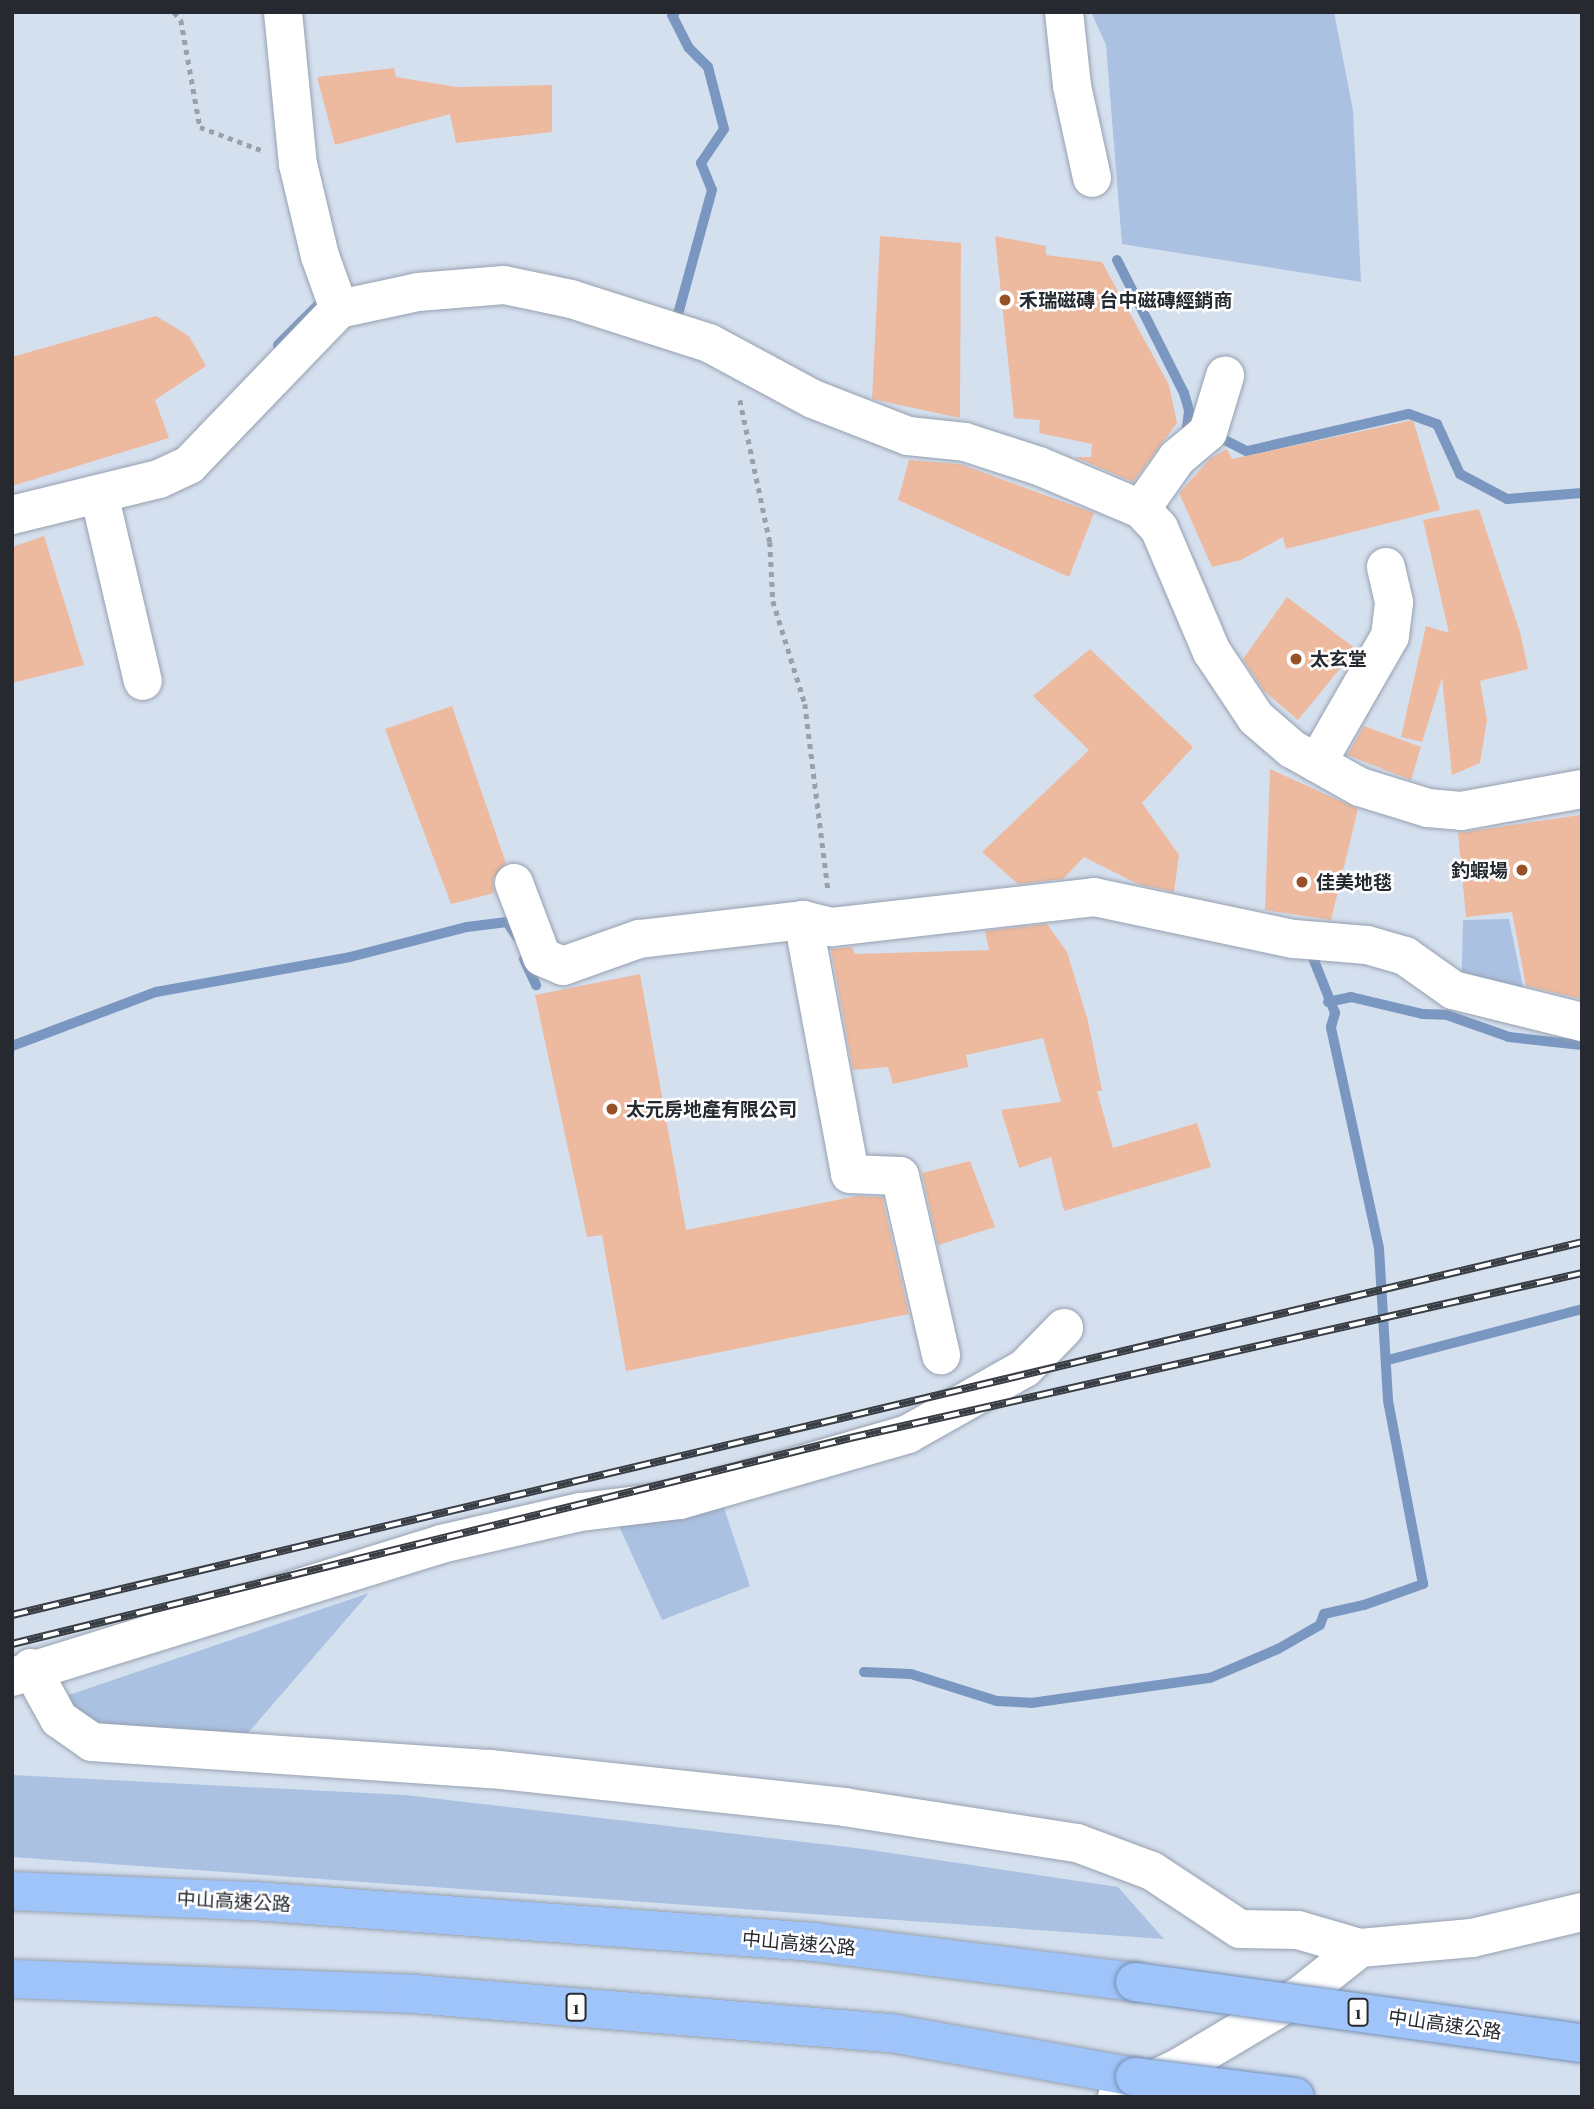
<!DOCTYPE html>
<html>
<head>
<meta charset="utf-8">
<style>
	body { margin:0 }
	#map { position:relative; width:1594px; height:2109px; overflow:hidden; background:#d5e0ef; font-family:"Playfair Display","Noto Sans TC",serif }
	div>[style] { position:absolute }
	.green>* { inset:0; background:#aac1e1 }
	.pier>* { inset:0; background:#d5e0ef }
	.stream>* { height:10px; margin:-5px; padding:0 5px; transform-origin:5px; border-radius:5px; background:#7a97c1 }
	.building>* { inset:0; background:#eeba9f }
	.path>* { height:4.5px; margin-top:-2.25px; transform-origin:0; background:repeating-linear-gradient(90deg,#98a0ac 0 5px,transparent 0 10px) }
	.roads { filter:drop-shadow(0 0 2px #96a0af) drop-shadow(0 0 2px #96a0af) }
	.minor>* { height:38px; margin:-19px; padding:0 19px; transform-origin:19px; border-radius:19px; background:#fff }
	.highway>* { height:38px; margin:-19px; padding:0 19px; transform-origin:19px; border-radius:19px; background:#9fc4f9 }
	.rail>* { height:8px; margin-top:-4px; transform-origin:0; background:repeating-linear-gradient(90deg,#fff 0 16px,#393e45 0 32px); box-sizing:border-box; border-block:2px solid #393e45 }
	.bridges { filter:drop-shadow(0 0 2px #758eb3) drop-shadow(0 0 2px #758eb3) }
	.highway-bridge>* { height:38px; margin:-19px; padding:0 19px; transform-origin:19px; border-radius:19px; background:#9fc4f9 }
	.dots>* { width:19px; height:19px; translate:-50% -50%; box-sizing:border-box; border:4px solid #fff; border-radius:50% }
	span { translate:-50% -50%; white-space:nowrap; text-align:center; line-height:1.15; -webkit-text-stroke:5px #fff; paint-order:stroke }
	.shield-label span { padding:2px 5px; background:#fff; border:2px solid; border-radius:5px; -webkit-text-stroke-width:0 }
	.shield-label { font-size:18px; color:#262a30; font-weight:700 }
	.poi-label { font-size:19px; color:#262a30; font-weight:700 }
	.left { translate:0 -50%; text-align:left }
	.right { translate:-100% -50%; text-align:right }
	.street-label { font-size:19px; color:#262a30 }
	.frame { position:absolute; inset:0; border:14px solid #262a30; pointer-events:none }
</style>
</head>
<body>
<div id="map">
	<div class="green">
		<div style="clip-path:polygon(1091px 12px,1334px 12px,1353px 110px,1361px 282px,1122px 244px,1106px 45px)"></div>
		<div style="clip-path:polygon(1509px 919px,1530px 1020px,1461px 1000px,1463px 920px)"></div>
		<div style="clip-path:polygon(724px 1508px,750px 1586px,662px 1620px,617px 1522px)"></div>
		<div style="clip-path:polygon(369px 1593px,223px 1762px,104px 1749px,60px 1698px)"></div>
		<div style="clip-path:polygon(12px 1775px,405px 1795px,864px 1849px,1118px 1887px,1164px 1939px,12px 1857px)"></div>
	</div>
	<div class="pier">
		<div style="clip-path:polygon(1582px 2041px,1582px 2097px,1452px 2097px,1454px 2094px)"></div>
	</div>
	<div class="stream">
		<div style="left:675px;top:12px;width:4px;rotate:135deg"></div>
		<div style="left:672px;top:15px;width:37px;rotate:63deg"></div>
		<div style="left:689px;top:48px;width:27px;rotate:45deg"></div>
		<div style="left:708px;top:67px;width:64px;rotate:75.5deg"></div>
		<div style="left:724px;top:129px;width:41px;rotate:124.1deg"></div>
		<div style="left:701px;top:163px;width:29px;rotate:68deg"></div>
		<div style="left:712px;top:190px;width:137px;rotate:105.3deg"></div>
		<div style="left:1117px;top:260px;width:149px;rotate:63.3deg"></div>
		<div style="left:1184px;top:393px;width:19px;rotate:74deg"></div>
		<div style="left:1189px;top:411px;width:25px;rotate:97deg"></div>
		<div style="left:278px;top:345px;width:57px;rotate:-45deg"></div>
		<div style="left:1213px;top:434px;width:38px;rotate:27deg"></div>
		<div style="left:1247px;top:451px;width:166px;rotate:-12.9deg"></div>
		<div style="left:1409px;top:414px;width:30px;rotate:20deg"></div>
		<div style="left:1437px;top:424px;width:55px;rotate:65.3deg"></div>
		<div style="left:1460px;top:474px;width:53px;rotate:28deg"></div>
		<div style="left:1507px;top:499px;width:75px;rotate:-4.6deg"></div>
		<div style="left:524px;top:959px;width:29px;rotate:65deg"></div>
		<div style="left:1328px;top:1002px;width:24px;rotate:-12deg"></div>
		<div style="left:1351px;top:997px;width:74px;rotate:13.3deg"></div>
		<div style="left:1423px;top:1014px;width:24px;rotate:2deg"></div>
		<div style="left:1447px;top:1015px;width:66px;rotate:19.5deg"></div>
		<div style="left:1509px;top:1037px;width:73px;rotate:6.3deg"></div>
		<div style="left:12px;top:1046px;width:154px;rotate:-20.6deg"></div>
		<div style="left:156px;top:992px;width:197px;rotate:-10.2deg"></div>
		<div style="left:350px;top:957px;width:121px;rotate:-14.4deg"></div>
		<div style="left:467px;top:927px;width:40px;rotate:-7.1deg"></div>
		<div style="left:507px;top:922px;width:18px;rotate:56deg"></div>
		<div style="left:1388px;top:1360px;width:201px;rotate:-14.7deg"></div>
		<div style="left:864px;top:1672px;width:47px;rotate:2.4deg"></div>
		<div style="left:911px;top:1674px;width:90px;rotate:17.4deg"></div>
		<div style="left:997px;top:1701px;width:34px;rotate:3deg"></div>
		<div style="left:1031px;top:1703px;width:181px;rotate:-8deg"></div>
		<div style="left:1210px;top:1678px;width:74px;rotate:-23.1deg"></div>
		<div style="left:1278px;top:1649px;width:48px;rotate:-29.7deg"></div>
		<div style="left:1320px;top:1625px;width:12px;rotate:-70deg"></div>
		<div style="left:1324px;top:1614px;width:41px;rotate:-12.7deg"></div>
		<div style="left:1364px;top:1605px;width:63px;rotate:-19.6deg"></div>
		<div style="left:1423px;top:1584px;width:187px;rotate:-100.8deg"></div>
		<div style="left:1388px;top:1400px;width:152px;rotate:-93.4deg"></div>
		<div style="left:1379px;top:1248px;width:226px;rotate:-102.3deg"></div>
		<div style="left:1331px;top:1027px;width:15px;rotate:-74deg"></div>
		<div style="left:1335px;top:1013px;width:59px;rotate:-111.8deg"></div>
	</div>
	<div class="building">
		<div style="clip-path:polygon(394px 68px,396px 77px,456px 87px,552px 85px,552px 132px,456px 143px,450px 114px,335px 145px,317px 77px)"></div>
		<div style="clip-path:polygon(880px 236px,961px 243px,960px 418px,872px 399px)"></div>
		<div style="clip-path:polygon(995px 236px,1046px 246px,1046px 255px,1102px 262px,1169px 385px,1177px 423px,1133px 482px,1075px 457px,1091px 457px,1092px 444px,1039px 433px,1040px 420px,1014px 418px)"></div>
		<div style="clip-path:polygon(156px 316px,189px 336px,206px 366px,155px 400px,169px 438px,12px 486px,12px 357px)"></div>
		<div style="clip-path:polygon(1413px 420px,1440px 510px,1286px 549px,1283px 537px,1241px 560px,1212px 567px,1179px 493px,1211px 458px,1227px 449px,1232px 459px)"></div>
		<div style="clip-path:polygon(909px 460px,960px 464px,1094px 513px,1069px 577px,898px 500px)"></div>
		<div style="clip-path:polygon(1479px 509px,1520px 632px,1528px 669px,1480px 681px,1487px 720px,1480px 763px,1452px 775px,1442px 678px,1422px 742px,1401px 737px,1426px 626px,1449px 633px,1423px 520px)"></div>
		<div style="clip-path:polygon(44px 536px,84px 665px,12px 683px,12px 547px)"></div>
		<div style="clip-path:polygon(1287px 597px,1356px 649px,1298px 720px,1264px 691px,1243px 659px)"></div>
		<div style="clip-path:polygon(1090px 649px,1193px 747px,1142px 803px,1179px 855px,1174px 892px,1138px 884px,1084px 857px,1063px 879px,1018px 884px,982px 852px,1089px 750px,1033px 696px)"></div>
		<div style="clip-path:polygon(452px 706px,506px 863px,493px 879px,494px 893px,451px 904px,385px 729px)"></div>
		<div style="clip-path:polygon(1364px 726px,1421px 747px,1411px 780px,1347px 755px)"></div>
		<div style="clip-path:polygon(1270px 769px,1358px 809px,1331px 920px,1265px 910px)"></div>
		<div style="clip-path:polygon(1580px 815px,1582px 833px,1582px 999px,1526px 986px,1512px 912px,1466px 917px,1458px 833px)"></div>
		<div style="clip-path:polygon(1047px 924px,1067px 952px,1088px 1021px,1102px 1091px,1097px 1091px,1113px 1148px,1197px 1123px,1211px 1167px,1064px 1211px,1051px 1157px,1019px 1168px,1001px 1110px,1061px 1102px,1043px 1038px,966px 1055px,968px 1067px,893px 1084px,888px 1067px,853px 1070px,831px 949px,852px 947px,855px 954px,989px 950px,985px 931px)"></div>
		<div style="clip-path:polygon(640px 974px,686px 1230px,857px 1196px,882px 1197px,909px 1314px,626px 1371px,602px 1235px,587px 1237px,535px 995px)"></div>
		<div style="clip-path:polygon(970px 1161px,995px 1227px,938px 1245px,922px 1173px)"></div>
	</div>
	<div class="path">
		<div style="left:174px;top:12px;width:11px;rotate:49deg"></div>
		<div style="left:181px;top:20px;width:109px;rotate:79.9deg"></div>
		<div style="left:200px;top:127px;width:65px;rotate:20.7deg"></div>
		<div style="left:740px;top:400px;width:145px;rotate:78.1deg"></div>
		<div style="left:770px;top:542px;width:59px;rotate:87.1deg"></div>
		<div style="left:773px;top:601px;width:108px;rotate:72.7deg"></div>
		<div style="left:805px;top:704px;width:186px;rotate:82.9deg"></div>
	</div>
	<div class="roads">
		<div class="minor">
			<div style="left:283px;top:12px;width:153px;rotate:84.4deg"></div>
			<div style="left:298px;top:164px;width:95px;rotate:76.6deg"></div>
			<div style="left:320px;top:256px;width:56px;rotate:70.3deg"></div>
			<div style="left:1064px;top:12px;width:74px;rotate:83.8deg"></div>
			<div style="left:1072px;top:86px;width:94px;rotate:77.7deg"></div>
			<div style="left:99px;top:494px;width:192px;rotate:76.8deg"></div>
			<div style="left:1141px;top:509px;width:62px;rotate:-54.8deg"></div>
			<div style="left:1177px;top:458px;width:40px;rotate:-40deg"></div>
			<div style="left:1208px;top:432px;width:59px;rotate:-73.1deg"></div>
			<div style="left:12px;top:515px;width:151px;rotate:-13.8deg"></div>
			<div style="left:159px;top:479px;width:33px;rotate:-25deg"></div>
			<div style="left:189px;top:465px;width:216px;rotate:-46.1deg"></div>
			<div style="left:339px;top:309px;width:81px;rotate:-12.1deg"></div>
			<div style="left:418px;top:292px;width:86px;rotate:-4.7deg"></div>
			<div style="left:504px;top:285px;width:68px;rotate:11.8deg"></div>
			<div style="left:571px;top:299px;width:145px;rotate:17.7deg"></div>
			<div style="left:709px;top:343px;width:118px;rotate:28.3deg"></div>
			<div style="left:813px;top:399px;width:102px;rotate:21.3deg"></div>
			<div style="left:908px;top:436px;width:57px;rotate:6deg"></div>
			<div style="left:965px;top:442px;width:78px;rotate:18deg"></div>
			<div style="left:1039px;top:466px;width:111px;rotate:22.9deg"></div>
			<div style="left:1141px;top:509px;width:26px;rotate:47deg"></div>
			<div style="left:1159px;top:528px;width:135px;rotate:66.9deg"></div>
			<div style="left:1212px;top:652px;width:79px;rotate:56.3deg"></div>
			<div style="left:1256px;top:718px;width:48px;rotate:40.7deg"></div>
			<div style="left:1292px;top:749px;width:78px;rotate:29.2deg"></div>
			<div style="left:1360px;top:787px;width:71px;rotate:17.2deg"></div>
			<div style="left:1428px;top:808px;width:33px;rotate:5deg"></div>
			<div style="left:1461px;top:811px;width:123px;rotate:-10.3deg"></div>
			<div style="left:1317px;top:763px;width:146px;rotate:-60.1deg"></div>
			<div style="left:1390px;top:636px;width:34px;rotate:-83deg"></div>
			<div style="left:1394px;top:602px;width:36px;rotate:-103deg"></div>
			<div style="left:514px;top:883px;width:79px;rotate:69.3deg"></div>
			<div style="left:542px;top:957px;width:23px;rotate:23deg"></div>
			<div style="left:563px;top:966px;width:81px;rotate:-19.6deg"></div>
			<div style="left:639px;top:939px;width:165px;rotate:-6.6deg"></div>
			<div style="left:803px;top:920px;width:30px;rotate:14deg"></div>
			<div style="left:832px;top:927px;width:264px;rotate:-6.5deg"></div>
			<div style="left:1094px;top:897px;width:204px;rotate:11.9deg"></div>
			<div style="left:1294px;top:939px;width:73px;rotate:4.7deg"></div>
			<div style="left:1367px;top:945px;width:40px;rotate:16deg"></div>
			<div style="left:1405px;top:956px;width:59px;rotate:35.3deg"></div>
			<div style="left:1453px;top:990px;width:133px;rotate:13.9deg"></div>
			<div style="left:803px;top:920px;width:258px;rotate:79.5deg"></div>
			<div style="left:850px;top:1174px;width:50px;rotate:2.3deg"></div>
			<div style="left:900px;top:1176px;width:184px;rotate:77.1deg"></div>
			<div style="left:31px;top:1668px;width:58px;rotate:61.2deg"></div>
			<div style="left:59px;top:1719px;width:40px;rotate:34.9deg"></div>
			<div style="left:92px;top:1742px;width:399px;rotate:3.9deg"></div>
			<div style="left:490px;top:1769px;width:356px;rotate:6.1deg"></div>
			<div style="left:844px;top:1807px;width:236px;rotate:8.8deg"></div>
			<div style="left:1077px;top:1843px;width:80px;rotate:20.5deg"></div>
			<div style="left:1152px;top:1871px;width:105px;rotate:33.4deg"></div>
			<div style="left:1240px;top:1929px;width:58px;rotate:1deg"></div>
			<div style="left:1298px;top:1930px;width:65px;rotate:16.2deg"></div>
			<div style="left:1360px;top:1948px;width:112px;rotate:-5.1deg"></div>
			<div style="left:1472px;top:1938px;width:113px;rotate:-13.3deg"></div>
			<div style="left:12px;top:1677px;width:449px;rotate:-17.2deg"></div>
			<div style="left:441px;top:1544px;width:144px;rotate:-12.9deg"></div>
			<div style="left:581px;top:1512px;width:100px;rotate:-6.9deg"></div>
			<div style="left:680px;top:1500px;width:237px;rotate:-16.1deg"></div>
			<div style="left:908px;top:1434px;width:134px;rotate:-29.4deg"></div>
			<div style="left:1025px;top:1368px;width:56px;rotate:-45.7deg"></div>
			<div style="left:1117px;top:2097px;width:68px;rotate:-25.4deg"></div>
			<div style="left:1178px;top:2068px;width:143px;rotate:-30.7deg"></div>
			<div style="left:1301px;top:1995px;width:75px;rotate:-38.5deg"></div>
		</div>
		<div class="highway">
			<div style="left:12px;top:1891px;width:242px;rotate:2.4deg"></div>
			<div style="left:254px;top:1901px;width:561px;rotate:4.19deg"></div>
			<div style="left:813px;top:1942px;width:324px;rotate:7.1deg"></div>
			<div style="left:12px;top:1979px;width:402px;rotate:2.1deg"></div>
			<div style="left:414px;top:1994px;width:484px;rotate:4.7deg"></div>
			<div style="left:896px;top:2034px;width:243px;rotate:10.2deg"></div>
		</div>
	</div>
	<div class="rail">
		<div style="left:12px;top:1615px;width:1614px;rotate:-13.36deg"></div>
		<div style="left:12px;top:1644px;width:863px;rotate:-13.81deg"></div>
		<div style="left:850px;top:1438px;width:750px;rotate:-12.7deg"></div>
	</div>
	<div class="bridges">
		<div class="highway-bridge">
			<div style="left:1135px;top:1982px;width:451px;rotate:7.8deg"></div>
			<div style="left:1135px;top:2077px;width:161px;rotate:7.1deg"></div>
		</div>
	</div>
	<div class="dots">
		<div style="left:1005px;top:300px;background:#965127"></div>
		<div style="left:1296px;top:659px;background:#965127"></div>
		<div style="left:1522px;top:870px;background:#965127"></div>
		<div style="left:1302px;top:882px;background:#965127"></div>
		<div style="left:612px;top:1109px;background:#965127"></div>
	</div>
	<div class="shield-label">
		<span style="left:576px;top:2007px">1</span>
		<span style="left:1358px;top:2012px">1</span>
	</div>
	<div class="poi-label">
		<span class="left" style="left:1019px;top:300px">禾瑞磁磚 台中磁磚經銷商</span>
		<span class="left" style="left:1310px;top:659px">太玄堂</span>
		<span class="right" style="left:1508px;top:870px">釣蝦場</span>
		<span class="left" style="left:1316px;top:882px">佳美地毯</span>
		<span class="left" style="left:626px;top:1109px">太元房地產有限公司</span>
	</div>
	<div class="street-label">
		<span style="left:234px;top:1901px;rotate:3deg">中山高速公路</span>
		<span style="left:799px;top:1943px;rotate:5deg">中山高速公路</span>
		<span style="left:1445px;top:2024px;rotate:8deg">中山高速公路</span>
	</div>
	<div class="frame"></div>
</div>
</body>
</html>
